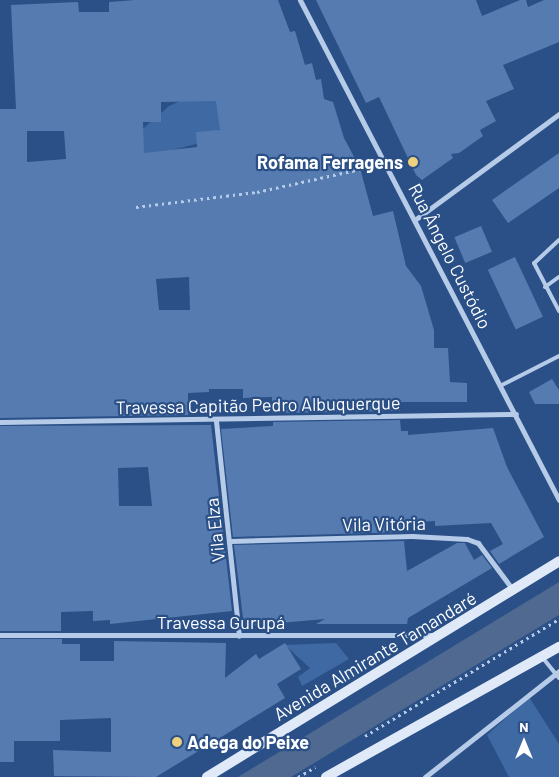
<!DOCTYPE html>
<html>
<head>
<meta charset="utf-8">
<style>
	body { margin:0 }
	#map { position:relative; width:559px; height:777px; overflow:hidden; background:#2a5087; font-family:Barlow,sans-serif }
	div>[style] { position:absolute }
	.green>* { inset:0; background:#3f69a3 }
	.water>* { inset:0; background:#4f6990 }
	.building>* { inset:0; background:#567bb0; transform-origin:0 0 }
	.path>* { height:3px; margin-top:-1.5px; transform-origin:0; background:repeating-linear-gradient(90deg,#b6cbe8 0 2.5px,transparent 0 6.5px) }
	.service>* { height:4px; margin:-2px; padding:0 2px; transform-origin:2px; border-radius:2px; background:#b6cbe8 }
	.minor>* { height:5px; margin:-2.5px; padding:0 2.5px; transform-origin:2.5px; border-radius:2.5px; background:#b6cbe8 }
	.secondary>* { height:10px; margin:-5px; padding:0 5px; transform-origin:5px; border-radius:5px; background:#dfe9f7 }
	.dots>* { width:14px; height:14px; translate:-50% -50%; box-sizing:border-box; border:2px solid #2a5087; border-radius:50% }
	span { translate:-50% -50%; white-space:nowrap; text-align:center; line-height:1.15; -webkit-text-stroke:4.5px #2a5087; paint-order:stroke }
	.poi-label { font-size:18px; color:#fff; font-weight:700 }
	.right { translate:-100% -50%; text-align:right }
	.left { translate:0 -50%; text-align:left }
	.street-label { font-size:18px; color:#fff }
	.north { position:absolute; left:499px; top:717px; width:50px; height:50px; -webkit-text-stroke:4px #2a5087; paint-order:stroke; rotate:0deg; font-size:14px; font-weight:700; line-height:20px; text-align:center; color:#fff }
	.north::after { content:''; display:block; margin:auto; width:18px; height:22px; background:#fff; clip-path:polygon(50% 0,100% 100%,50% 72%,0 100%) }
</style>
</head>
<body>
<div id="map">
	<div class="green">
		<div style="clip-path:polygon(194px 95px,220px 96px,225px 126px,196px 144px,153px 155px,125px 151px,138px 133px,169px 106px)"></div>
		<div style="clip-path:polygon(336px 643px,349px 659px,302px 686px,298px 677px,310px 668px,285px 645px)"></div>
		<div style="clip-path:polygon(529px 697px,559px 744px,559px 777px,509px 777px,487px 735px)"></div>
	</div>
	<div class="water">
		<div style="clip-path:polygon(559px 582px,559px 615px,291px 777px,238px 777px)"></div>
	</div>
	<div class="building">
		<div style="clip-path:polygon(evenodd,135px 0,278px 0,290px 32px,295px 31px,305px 65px,312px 63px,316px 80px,321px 79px,324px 99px,333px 102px,344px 138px,360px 168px,373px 216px,393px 211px,406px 266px,421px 286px,434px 330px,434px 348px,448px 348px,450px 382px,467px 383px,467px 402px,400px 402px,400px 411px,272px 413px,272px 397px,243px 398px,243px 389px,209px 389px,209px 392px,188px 393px,188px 415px,0 418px,0 109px,16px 109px,11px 5px,78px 2px,79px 12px,109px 12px,109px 2px,135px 0,216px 101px,220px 130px,196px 132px,197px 147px,144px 153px,143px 122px,161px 122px,161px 102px,216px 101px,135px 0,27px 131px,64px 131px,66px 159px,27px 162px,27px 131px,135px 0,189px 277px,190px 310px,159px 310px,156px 279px,189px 277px)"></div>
		<div style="clip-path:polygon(316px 0,476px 0,482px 16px,520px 0,526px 0,528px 7px,544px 0,559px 0,559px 42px,503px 65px,514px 89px,486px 101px,496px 121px,480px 130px,483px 136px,459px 153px,451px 154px,453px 158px,422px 180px,416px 175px,379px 97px,366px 103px)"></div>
		<div style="clip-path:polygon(559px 153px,559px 188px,508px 223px,492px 200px)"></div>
		<div style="left:481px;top:226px;width:28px;height:29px;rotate:67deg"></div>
		<div style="left:515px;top:257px;width:66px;height:30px;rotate:65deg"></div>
		<div style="clip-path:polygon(552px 379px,559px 390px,559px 404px,535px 404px,529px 392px)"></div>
		<div style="clip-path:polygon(400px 420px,401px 431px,408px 431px,408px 435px,493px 428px,507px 467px,544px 537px,499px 564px,490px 551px,503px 544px,491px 523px,435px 526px,435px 521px,404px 523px,404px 532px,233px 537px,221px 429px,273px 426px,273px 422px)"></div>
		<div style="clip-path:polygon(evenodd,211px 425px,232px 611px,110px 624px,110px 620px,93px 621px,93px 611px,61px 612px,61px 631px,0 631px,0 426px,211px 425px,148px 467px,152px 506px,119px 506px,118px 468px,148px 467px)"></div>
		<div style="clip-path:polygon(404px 541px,407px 571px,457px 543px,465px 543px,474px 560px,482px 555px,492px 568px,408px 618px,407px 624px,316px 624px,325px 619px,244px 626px,234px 545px)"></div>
		<div style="clip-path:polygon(0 639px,62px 639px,62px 644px,80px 644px,80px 661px,114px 661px,114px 641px,226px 643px,225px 678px,256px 654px,259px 659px,285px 643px,301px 669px,277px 684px,285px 698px,156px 777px,54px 776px,53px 750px,111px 752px,111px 718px,60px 720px,60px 741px,14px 741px,14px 762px,0 762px)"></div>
	</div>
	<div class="path">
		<div style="left:136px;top:207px;width:122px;rotate:-7.1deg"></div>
		<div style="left:257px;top:192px;width:120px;rotate:-12.5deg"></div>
		<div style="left:365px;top:736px;width:227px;rotate:-31.1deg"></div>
		<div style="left:298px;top:777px;width:20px;rotate:-30deg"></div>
	</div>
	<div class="service">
		<div style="left:559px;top:240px;width:34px;rotate:137deg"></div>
		<div style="left:534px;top:263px;width:54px;rotate:62.5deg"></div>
		<div style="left:545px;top:287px;width:17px;rotate:-36deg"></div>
		<div style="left:502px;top:385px;width:64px;rotate:-27deg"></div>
		<div style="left:542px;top:657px;width:27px;rotate:51deg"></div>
	</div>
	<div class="minor">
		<div style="left:300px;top:0;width:563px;rotate:62.62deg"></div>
		<div style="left:416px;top:219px;width:177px;rotate:-36.3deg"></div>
		<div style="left:216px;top:421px;width:216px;rotate:83.9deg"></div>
		<div style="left:0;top:422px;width:516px;rotate:-0.89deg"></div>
		<div style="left:231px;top:541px;width:181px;rotate:-1.6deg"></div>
		<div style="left:412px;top:536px;width:55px;rotate:3.1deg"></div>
		<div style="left:467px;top:539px;width:12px;rotate:20deg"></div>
		<div style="left:478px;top:543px;width:59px;rotate:53.3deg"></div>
		<div style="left:0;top:635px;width:434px"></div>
		<div style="left:425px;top:777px;width:171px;rotate:-38.3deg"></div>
	</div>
	<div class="secondary">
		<div style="left:207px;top:777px;width:413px;rotate:-31.5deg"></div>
		<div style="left:326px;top:777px;width:267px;rotate:-29.2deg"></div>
	</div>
	<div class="dots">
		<div style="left:413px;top:162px;background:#eed17d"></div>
		<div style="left:177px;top:742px;background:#eed17d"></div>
	</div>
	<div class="poi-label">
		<span class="right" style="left:403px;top:162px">Rofama Ferragens</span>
		<span class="left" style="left:187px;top:742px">Adega do Peixe</span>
	</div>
	<div class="street-label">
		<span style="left:450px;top:256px;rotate:63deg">Rua Ângelo Custódio</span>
		<span style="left:258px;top:405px;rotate:-1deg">Travessa Capitão Pedro Albuquerque</span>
		<span style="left:384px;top:524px;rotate:-1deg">Vila Vitória</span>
		<span style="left:215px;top:530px;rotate:-96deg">Vila Elza</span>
		<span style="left:221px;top:622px">Travessa Gurupá</span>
		<span style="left:375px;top:656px;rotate:-31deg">Avenida Almirante Tamandaré</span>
	</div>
	<div class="north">N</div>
</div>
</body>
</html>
